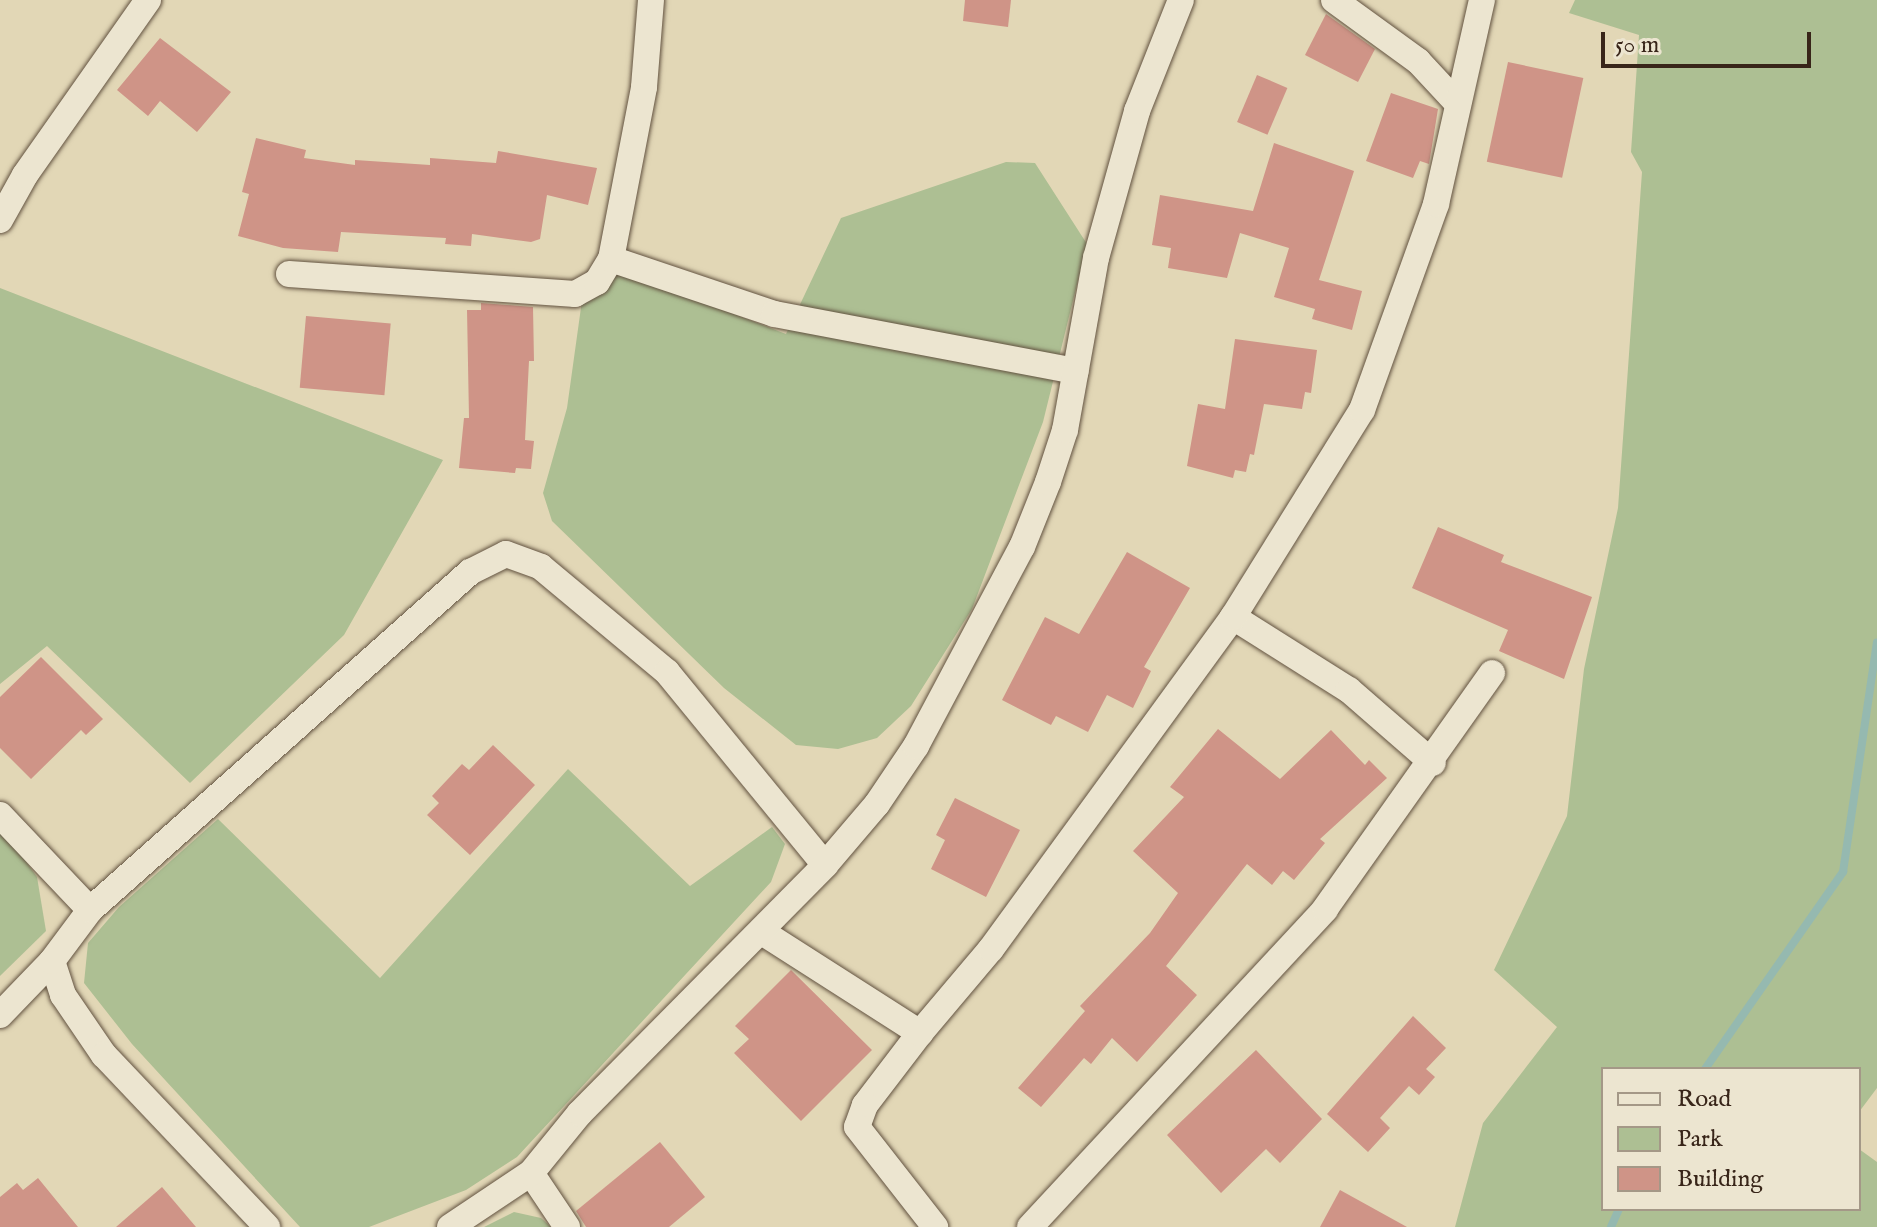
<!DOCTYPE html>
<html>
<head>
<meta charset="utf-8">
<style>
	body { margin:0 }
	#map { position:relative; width:1877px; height:1227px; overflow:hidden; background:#e2d7b6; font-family:"IM FELL English",serif }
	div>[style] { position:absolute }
	.green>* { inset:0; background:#adbf93 }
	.stream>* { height:8px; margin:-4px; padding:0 4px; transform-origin:4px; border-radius:4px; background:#95b9b0 }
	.building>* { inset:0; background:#cf9487; transform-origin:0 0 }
	.roads { filter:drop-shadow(0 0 2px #625240) drop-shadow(0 0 2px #625240) }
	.minor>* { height:26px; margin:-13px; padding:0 13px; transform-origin:13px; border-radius:13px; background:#ece5d0 }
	span { translate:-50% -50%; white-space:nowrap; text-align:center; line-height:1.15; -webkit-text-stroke:7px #ece5d0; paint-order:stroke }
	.legend { position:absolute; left:1601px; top:1067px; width:260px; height:144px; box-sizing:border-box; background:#ece5d0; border:2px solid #a49887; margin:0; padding:10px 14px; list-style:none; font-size:24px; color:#382519 }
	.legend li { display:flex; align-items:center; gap:16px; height:40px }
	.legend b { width:40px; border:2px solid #a49887 }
	.scale { position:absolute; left:1601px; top:32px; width:210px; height:36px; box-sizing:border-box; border:4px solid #382519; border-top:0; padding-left:10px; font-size:24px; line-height:28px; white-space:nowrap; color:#382519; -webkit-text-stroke:6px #ece5d0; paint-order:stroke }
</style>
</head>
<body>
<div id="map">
	<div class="green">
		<div style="clip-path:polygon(1575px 0,1877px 0,1877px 1088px,1859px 1112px,1859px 1069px,1603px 1069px,1603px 1209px,1859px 1209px,1859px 1149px,1877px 1162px,1877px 1227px,1455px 1227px,1483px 1123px,1557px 1027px,1494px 970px,1567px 816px,1584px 669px,1618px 508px,1642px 172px,1631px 152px,1639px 35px,1569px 13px)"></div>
		<div style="clip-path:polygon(1006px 162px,1035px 163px,1087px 244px,1043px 422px,972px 609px,911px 706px,877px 738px,838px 749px,796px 745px,724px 688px,552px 521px,543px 493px,567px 408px,584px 286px,617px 269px,786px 334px,841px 218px)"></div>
		<div style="clip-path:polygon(0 288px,443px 460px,344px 635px,190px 783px,47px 646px,0 684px)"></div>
		<div style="clip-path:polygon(568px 769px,690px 886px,772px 827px,785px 844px,771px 882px,517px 1157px,466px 1190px,369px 1227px,300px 1227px,132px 1044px,84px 983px,88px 943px,119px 907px,218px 819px,380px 978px)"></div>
		<div style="clip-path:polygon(0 825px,37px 877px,46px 931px,0 976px)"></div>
		<div style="clip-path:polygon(514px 1212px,541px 1218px,551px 1227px,484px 1227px)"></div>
	</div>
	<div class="stream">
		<div style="left:1705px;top:1069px;width:241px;rotate:-55deg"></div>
		<div style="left:1843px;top:872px;width:232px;rotate:-81.6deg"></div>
		<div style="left:1611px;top:1227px;width:20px;rotate:-66deg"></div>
	</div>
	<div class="building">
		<div style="clip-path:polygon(965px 0,1011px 0,1008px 27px,963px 21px)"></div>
		<div style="clip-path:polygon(1326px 14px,1375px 49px,1358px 82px,1305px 55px)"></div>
		<div style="clip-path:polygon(160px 38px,231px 92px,197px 132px,160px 101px,148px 116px,117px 90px)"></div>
		<div style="left:1508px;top:62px;width:77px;height:102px;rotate:12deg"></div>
		<div style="left:1257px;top:75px;width:33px;height:51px;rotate:23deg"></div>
		<div style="clip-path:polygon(1391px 93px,1438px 109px,1429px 164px,1420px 161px,1413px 178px,1366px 161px)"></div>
		<div style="clip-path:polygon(256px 138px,306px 150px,304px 158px,355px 165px,355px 160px,430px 165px,430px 158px,496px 163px,498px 151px,597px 168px,588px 205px,547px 195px,540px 239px,531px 242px,472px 234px,471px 246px,445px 244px,446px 238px,341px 232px,338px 252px,283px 248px,238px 236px,249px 194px,242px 192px)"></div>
		<div style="clip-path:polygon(1274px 143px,1354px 171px,1319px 280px,1362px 291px,1352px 330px,1312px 319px,1315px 309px,1274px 297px,1289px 248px,1240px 233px,1227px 278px,1168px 268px,1171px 248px,1152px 245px,1160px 195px,1253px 211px)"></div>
		<div style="clip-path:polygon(481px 303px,533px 307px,534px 361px,529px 361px,525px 440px,534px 441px,531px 469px,516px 468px,515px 473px,459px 468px,464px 418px,469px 418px,467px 310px,481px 310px)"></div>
		<div style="left:306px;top:316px;width:85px;height:72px;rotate:5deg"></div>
		<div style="clip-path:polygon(1235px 339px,1317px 350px,1311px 393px,1305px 392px,1302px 409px,1264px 404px,1254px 455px,1250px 454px,1246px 472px,1235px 470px,1233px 478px,1187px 466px,1198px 404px,1225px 409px)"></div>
		<div style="clip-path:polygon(1438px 527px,1504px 555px,1501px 562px,1592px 597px,1564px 679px,1499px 651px,1508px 630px,1412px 588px)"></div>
		<div style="clip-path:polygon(1127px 552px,1190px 588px,1144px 667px,1151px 671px,1133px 708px,1107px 695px,1088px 732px,1056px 716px,1051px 725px,1002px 700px,1045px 617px,1079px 634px)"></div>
		<div style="clip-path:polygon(41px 657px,103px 719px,86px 735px,81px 730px,31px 779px,0 748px,0 697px)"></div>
		<div style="clip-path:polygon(1218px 729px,1280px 779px,1331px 730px,1365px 765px,1369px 760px,1387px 778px,1320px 839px,1325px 843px,1294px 880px,1283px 871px,1272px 885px,1247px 864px,1166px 966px,1197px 995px,1137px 1062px,1112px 1038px,1091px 1064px,1084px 1058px,1041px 1107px,1018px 1088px,1085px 1011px,1080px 1006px,1150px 933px,1178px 893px,1133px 851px,1184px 797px,1170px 787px)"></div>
		<div style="clip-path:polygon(493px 745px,535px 785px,470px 855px,427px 815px,439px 803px,432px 796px,462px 764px,469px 770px)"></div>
		<div style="clip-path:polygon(955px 798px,1020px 830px,986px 897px,931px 869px,945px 840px,936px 835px)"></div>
		<div style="clip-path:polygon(791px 970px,872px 1050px,801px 1121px,734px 1053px,749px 1039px,735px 1026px)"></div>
		<div style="clip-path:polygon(1413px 1016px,1446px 1048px,1426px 1069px,1435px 1077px,1419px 1095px,1409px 1086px,1380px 1118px,1390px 1128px,1368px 1152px,1327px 1114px)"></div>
		<div style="clip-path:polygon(1256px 1050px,1322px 1119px,1280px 1163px,1266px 1149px,1221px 1193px,1167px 1135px)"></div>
		<div style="clip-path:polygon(660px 1142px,705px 1197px,669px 1227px,586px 1227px,576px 1211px)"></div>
		<div style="clip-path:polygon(38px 1178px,78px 1227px,0 1227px,0 1197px,17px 1183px,23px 1190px)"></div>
		<div style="clip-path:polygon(162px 1187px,196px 1227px,116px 1227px)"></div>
		<div style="clip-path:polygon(1340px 1190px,1407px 1227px,1320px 1227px)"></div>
	</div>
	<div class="roads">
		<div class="minor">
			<div style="left:1334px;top:0;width:104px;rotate:36deg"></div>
			<div style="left:1418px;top:61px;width:57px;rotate:47.1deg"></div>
			<div style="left:0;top:220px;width:51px;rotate:-60.9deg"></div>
			<div style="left:25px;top:175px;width:214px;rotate:-54.9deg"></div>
			<div style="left:611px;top:259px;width:172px;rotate:18.6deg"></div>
			<div style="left:774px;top:314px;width:307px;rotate:10.7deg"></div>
			<div style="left:289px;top:274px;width:287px;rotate:4deg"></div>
			<div style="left:575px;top:294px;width:25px;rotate:-29deg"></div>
			<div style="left:597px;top:282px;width:27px;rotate:-59deg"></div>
			<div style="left:611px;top:259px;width:175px;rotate:-79.1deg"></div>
			<div style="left:644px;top:87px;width:87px;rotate:-85.4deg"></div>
			<div style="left:1233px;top:617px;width:137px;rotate:32.2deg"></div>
			<div style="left:1349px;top:690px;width:111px;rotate:41deg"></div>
			<div style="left:0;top:815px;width:131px;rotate:46.5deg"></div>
			<div style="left:762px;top:932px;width:188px;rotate:32.6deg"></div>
			<div style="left:920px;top:1033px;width:91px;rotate:127.4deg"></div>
			<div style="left:865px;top:1105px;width:23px;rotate:110deg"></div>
			<div style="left:857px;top:1127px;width:127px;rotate:52deg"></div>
			<div style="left:52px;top:961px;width:36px;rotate:72deg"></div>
			<div style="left:63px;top:995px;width:73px;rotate:55.7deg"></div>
			<div style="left:104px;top:1055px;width:237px;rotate:46.5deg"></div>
			<div style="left:0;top:1015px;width:75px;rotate:-46.1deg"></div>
			<div style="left:52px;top:961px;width:64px;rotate:-53.3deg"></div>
			<div style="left:90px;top:910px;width:509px;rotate:-41.65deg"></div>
			<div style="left:470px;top:572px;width:40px;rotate:-26.6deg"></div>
			<div style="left:506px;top:554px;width:37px;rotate:20deg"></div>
			<div style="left:541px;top:567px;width:164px;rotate:39.8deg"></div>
			<div style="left:667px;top:672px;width:249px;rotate:50.7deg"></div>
			<div style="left:920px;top:1033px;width:110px;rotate:-49.8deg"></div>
			<div style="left:991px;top:949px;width:411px;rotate:-53.9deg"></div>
			<div style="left:1233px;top:617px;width:244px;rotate:-58.1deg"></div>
			<div style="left:1362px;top:410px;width:219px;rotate:-70.2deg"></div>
			<div style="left:1436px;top:204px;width:209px;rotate:-77.3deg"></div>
			<div style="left:531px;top:1173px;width:65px;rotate:56.3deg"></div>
			<div style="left:450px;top:1227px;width:97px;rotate:-33.7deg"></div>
			<div style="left:531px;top:1173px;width:77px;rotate:-50.8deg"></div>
			<div style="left:580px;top:1113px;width:349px;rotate:-45.3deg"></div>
			<div style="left:825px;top:865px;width:80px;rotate:-49.6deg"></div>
			<div style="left:877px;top:804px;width:70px;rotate:-56.1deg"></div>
			<div style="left:916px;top:746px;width:225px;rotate:-62deg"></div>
			<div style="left:1022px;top:547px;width:70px;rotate:-68.2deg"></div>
			<div style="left:1048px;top:482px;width:55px;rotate:-71.9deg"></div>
			<div style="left:1065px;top:430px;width:175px;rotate:-79.8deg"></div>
			<div style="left:1096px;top:258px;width:153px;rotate:-74.4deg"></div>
			<div style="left:1137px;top:111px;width:119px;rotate:-68.4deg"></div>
			<div style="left:1030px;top:1227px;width:434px;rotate:-47.1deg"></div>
			<div style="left:1325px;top:909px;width:289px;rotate:-54.7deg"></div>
		</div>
	</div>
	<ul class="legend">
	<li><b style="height:10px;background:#ece5d0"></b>Road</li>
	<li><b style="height:22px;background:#adbf93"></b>Park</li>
	<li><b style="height:22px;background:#cf9487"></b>Building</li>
	</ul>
	<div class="scale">50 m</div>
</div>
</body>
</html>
